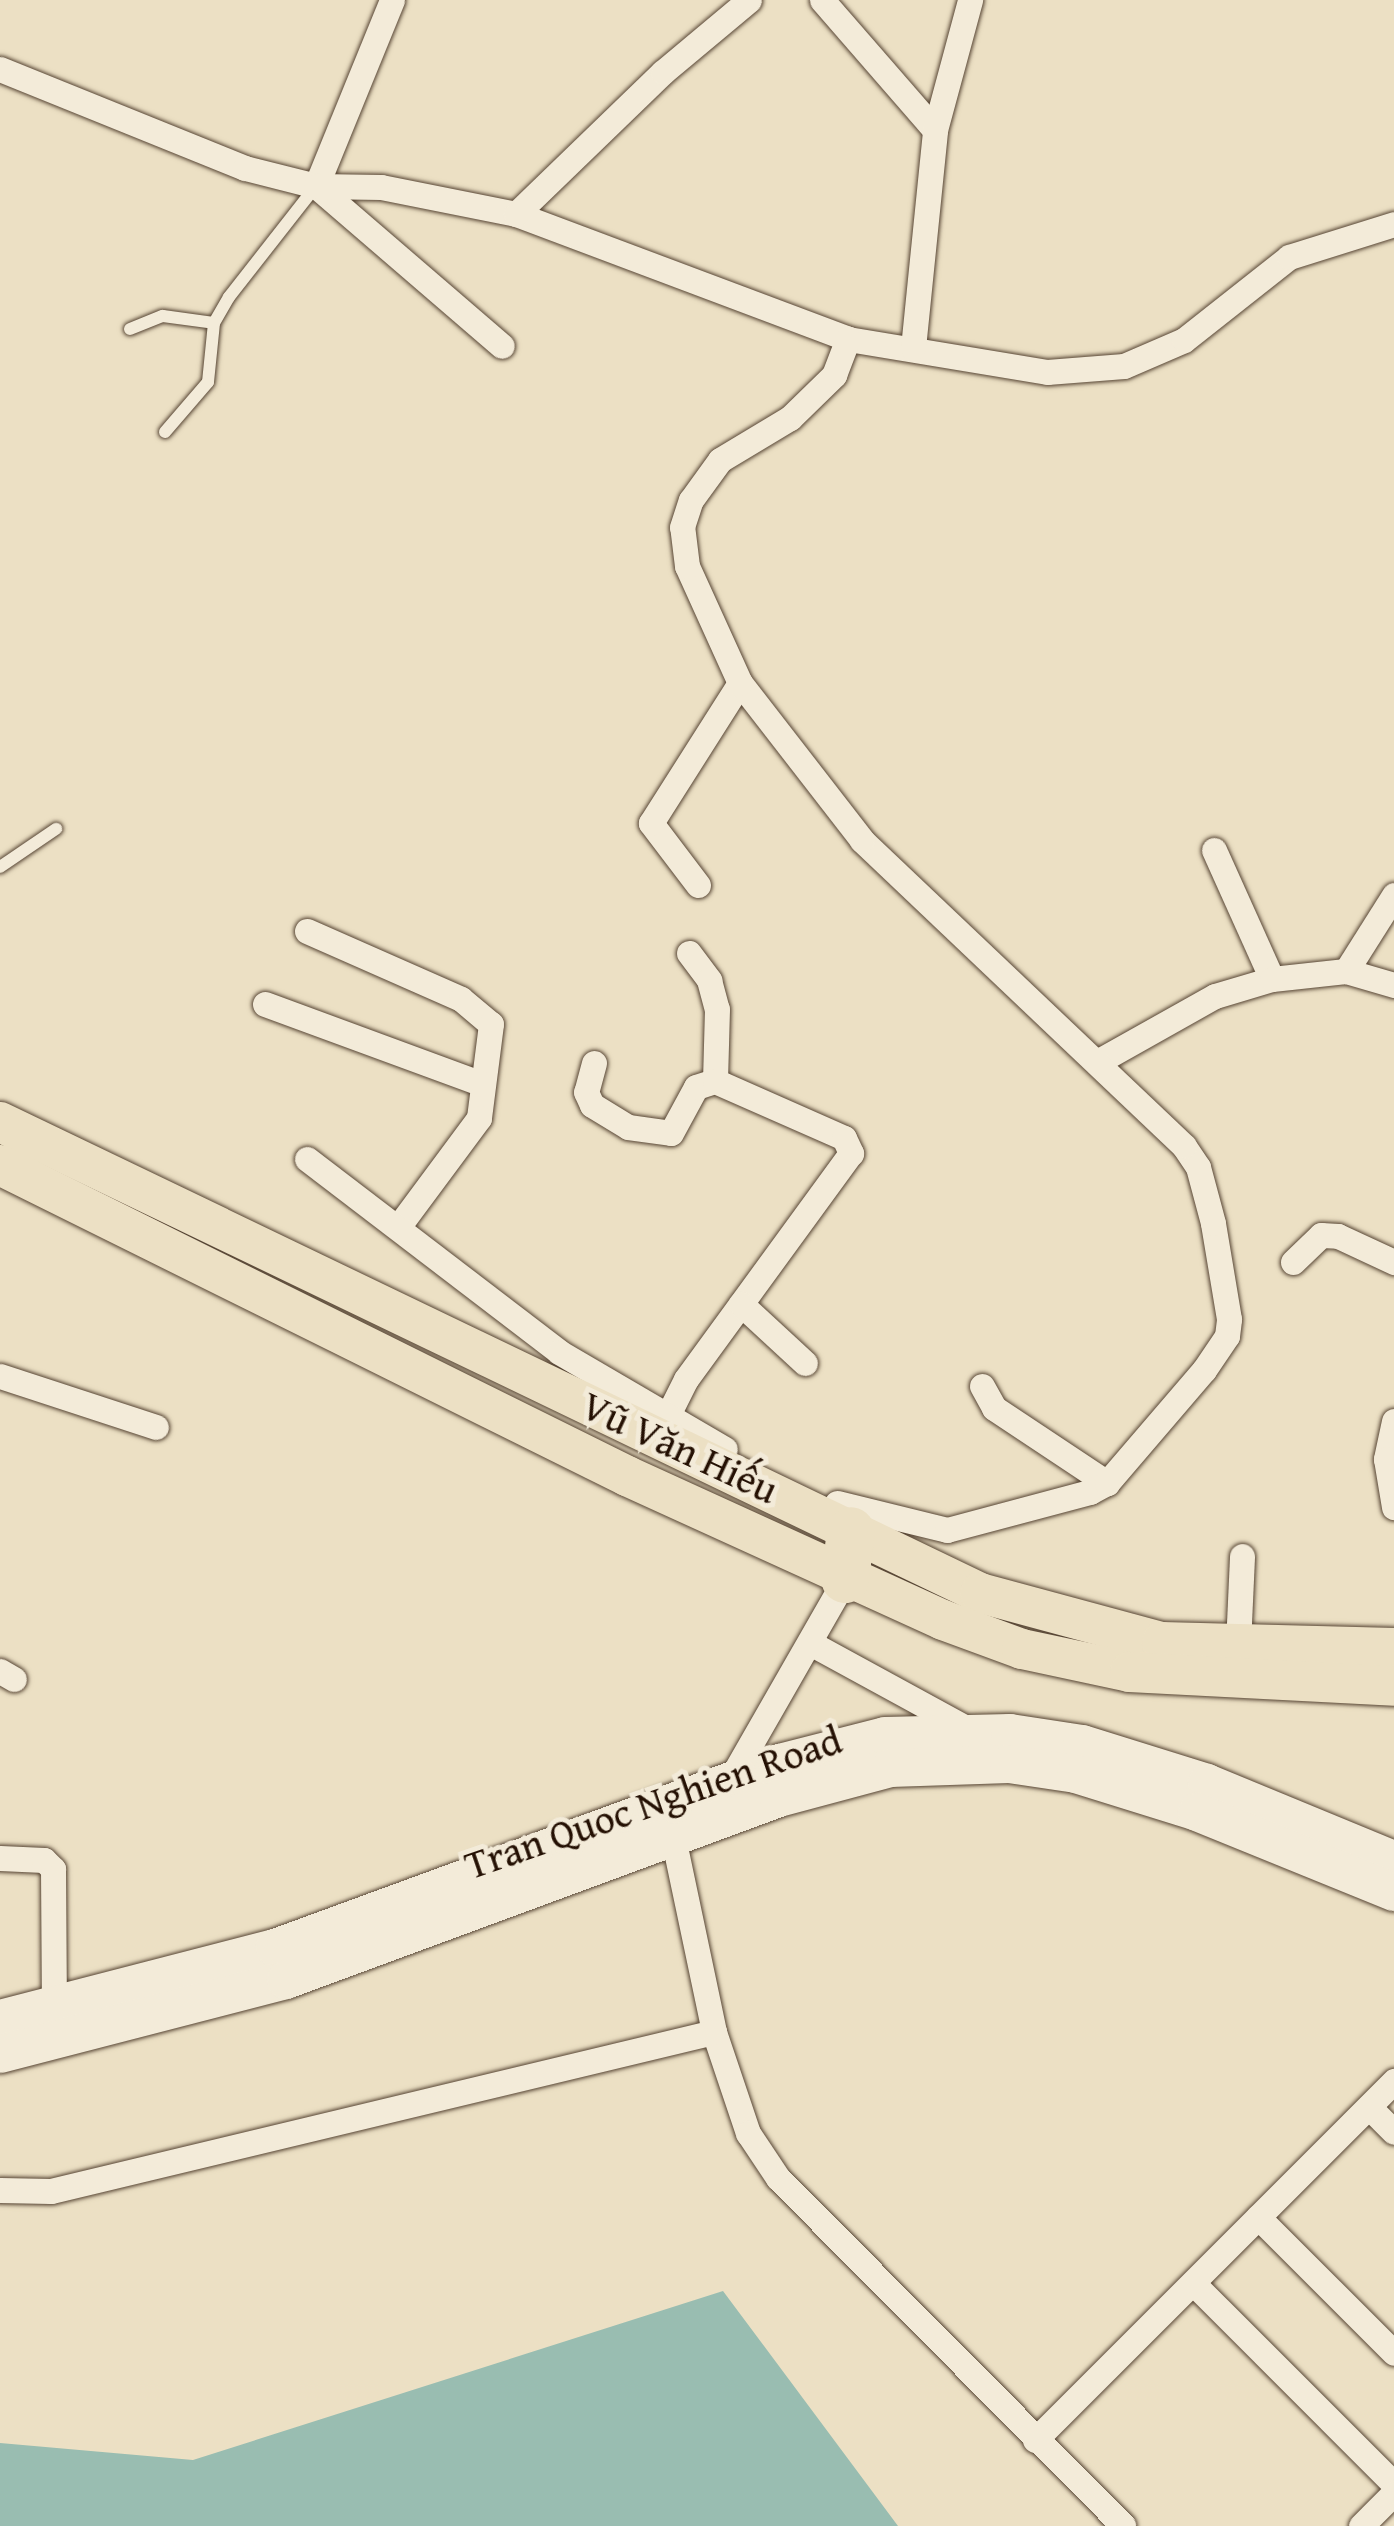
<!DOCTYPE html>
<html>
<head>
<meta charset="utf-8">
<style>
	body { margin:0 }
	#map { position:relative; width:1394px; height:2526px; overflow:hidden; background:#ece0c4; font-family:"Gentium Book Plus",serif }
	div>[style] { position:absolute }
	.water>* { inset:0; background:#99bdb1 }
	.roads { filter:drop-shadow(0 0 2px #564433) drop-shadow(0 0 2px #564433) }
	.lane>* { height:12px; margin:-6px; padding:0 6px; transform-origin:6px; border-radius:6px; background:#f3ebd9 }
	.street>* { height:25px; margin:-12.5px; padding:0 12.5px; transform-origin:12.5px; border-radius:12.5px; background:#f3ebd9 }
	.secondary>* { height:38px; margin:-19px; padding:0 19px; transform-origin:19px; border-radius:19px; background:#f3ebd9 }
	.primary>* { height:40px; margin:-20px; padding:0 20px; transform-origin:20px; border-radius:20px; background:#ece0c4 }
	.highway>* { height:48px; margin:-24px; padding:0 24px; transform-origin:24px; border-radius:24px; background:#ece0c4 }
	span { translate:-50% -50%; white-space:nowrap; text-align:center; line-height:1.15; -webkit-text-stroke:10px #f3ebd9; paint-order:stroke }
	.street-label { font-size:40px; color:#241003 }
</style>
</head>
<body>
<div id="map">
	<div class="water">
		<div style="clip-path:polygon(723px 2291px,898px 2526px,0 2526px,0 2443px,193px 2460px)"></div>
	</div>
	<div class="roads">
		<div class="lane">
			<div style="left:130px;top:329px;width:35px;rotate:-22deg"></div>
			<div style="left:163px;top:316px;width:51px;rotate:7.8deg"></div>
			<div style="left:165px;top:432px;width:66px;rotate:-49.3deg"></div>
			<div style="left:208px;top:382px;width:59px;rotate:-84.2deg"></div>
			<div style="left:214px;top:323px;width:30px;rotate:-60deg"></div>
			<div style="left:229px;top:297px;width:141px;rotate:-51.9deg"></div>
			<div style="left:0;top:867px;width:68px;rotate:-34.2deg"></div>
		</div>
		<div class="street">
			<div style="left:392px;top:0;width:201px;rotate:112.2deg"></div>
			<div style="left:316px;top:186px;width:245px;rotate:40.7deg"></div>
			<div style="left:822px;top:0;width:172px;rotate:49deg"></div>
			<div style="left:0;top:69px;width:264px;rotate:22deg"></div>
			<div style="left:245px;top:168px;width:73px;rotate:14.2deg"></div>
			<div style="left:316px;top:186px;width:65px;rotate:0.9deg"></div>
			<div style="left:381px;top:187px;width:138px;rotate:11.3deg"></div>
			<div style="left:516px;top:214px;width:355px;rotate:20.6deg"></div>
			<div style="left:848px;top:339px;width:202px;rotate:9.4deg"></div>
			<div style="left:1047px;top:372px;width:77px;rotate:-4.5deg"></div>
			<div style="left:1124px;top:366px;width:65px;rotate:-23.4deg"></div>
			<div style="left:1184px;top:340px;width:134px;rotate:-38.3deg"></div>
			<div style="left:1289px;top:257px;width:110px;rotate:-17.4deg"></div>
			<div style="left:516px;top:214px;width:204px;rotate:-44deg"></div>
			<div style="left:663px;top:72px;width:112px;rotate:-39.9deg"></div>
			<div style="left:913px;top:348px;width:219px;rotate:-84.2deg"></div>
			<div style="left:935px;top:130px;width:135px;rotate:-74.9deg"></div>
			<div style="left:1214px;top:850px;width:141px;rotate:65.8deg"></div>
			<div style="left:698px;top:885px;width:78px;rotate:-127.2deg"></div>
			<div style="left:651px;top:823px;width:166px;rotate:-57.6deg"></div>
			<div style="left:307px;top:931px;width:168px;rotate:23.8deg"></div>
			<div style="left:461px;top:999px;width:39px;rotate:40deg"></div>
			<div style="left:491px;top:1024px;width:95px;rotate:97.3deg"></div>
			<div style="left:479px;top:1118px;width:136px;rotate:126.6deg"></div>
			<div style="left:689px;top:953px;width:34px;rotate:53deg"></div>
			<div style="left:709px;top:980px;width:30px;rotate:75deg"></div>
			<div style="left:717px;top:1009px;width:72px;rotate:91.6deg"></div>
			<div style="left:1346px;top:971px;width:90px;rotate:-57.7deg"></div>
			<div style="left:265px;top:1004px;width:232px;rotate:20.2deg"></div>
			<div style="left:1099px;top:1061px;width:133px;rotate:-29.3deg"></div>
			<div style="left:1215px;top:996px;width:59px;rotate:-16.6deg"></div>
			<div style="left:1272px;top:979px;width:74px;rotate:-6.2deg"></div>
			<div style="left:1346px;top:971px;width:50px;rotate:16.3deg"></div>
			<div style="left:594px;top:1063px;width:30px;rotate:105deg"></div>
			<div style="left:586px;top:1092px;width:14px;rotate:65deg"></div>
			<div style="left:592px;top:1105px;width:42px;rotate:31.4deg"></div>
			<div style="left:628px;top:1127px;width:43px;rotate:7.9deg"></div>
			<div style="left:671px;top:1133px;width:52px;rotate:-61.5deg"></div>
			<div style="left:696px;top:1087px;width:20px;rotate:-18deg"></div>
			<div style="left:715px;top:1081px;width:141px;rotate:23.8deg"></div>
			<div style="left:844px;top:1138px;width:17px;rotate:65deg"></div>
			<div style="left:851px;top:1153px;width:280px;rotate:126.1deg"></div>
			<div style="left:686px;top:1379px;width:45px;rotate:116.6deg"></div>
			<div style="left:307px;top:1159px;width:317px;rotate:37.4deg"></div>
			<div style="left:559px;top:1352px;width:192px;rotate:30.3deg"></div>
			<div style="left:1293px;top:1262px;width:39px;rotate:-44deg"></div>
			<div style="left:1321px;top:1235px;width:17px;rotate:3deg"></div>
			<div style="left:1338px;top:1236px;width:62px;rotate:24.9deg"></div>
			<div style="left:741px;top:1304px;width:87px;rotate:42.7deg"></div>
			<div style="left:0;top:1376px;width:164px;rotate:18.1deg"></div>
			<div style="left:982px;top:1386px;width:25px;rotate:61deg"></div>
			<div style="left:994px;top:1408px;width:136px;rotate:33.6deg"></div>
			<div style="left:1394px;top:1421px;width:39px;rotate:102deg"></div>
			<div style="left:1386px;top:1459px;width:49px;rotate:80.5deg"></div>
			<div style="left:837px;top:1503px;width:113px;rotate:13.8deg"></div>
			<div style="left:947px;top:1530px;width:148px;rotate:-14.9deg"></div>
			<div style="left:1090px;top:1492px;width:19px;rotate:-28deg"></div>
			<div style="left:1107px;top:1483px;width:149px;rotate:-49.4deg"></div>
			<div style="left:1204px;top:1370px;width:41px;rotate:-55.9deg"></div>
			<div style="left:1227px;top:1336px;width:17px;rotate:-83deg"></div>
			<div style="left:1229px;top:1319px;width:97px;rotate:-99.5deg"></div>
			<div style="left:1213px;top:1223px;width:58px;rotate:-105deg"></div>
			<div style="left:1198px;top:1167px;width:25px;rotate:-124deg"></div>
			<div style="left:1184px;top:1146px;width:444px;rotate:-136.5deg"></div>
			<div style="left:862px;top:840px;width:199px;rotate:-127.8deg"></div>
			<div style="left:740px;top:683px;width:128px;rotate:-114.4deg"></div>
			<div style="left:687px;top:566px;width:39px;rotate:-97deg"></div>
			<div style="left:682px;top:527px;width:28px;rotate:-72deg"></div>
			<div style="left:691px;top:500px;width:49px;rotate:-54.1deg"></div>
			<div style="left:720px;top:460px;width:82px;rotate:-31deg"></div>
			<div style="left:790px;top:418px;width:62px;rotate:-44.3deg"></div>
			<div style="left:834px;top:375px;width:39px;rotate:-69deg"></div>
			<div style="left:812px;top:1644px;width:180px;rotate:28.6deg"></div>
			<div style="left:1238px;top:1645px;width:89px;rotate:-87.4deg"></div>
			<div style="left:0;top:1671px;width:16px;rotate:30deg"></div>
			<div style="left:730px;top:1780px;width:232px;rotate:-60.2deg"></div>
			<div style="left:673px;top:1837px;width:199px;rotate:78.1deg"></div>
			<div style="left:714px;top:2032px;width:107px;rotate:71.4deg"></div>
			<div style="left:748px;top:2133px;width:54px;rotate:56.3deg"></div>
			<div style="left:778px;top:2178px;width:490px;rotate:45.2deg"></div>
			<div style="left:0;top:1858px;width:44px;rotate:2.6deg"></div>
			<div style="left:44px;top:1860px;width:13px;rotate:45deg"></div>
			<div style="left:53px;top:1869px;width:147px;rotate:89.6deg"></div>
			<div style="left:1369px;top:2107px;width:35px;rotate:45deg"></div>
			<div style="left:0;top:2190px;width:51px;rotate:1.1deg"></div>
			<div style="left:51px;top:2191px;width:682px;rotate:-13.49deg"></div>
			<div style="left:1258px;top:2217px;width:192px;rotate:45deg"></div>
			<div style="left:1193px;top:2283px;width:284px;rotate:45deg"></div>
			<div style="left:1035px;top:2440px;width:508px;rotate:-45deg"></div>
			<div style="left:1361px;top:2526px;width:47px;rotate:-45deg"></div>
		</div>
		<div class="secondary">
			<div style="left:0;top:2019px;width:284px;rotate:-14.5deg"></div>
			<div style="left:275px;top:1948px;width:538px;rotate:-20.12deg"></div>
			<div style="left:780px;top:1763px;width:108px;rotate:-14.4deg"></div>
			<div style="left:885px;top:1736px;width:125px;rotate:-1.4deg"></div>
			<div style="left:1010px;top:1733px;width:73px;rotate:8.7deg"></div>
			<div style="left:1082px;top:1744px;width:131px;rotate:17.3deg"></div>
			<div style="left:1207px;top:1783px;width:202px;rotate:22.4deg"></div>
			<div style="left:0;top:2054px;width:295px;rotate:-14.5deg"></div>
			<div style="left:286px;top:1980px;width:526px;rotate:-20.26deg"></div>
			<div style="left:779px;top:1798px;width:115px;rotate:-15.1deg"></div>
			<div style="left:890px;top:1768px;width:119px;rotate:-1.9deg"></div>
			<div style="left:1009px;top:1764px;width:68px;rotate:8.5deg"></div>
			<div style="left:1076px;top:1774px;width:127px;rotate:17.4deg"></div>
			<div style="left:1197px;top:1812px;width:213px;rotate:22.1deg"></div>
		</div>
		<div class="primary">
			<div style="left:0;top:1122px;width:1087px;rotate:25.67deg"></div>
			<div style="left:980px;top:1593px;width:188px;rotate:15.1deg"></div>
			<div style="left:1162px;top:1642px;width:232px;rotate:1.5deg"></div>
			<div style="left:0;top:1165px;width:700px;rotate:26.38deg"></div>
			<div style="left:627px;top:1476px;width:347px;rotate:24.5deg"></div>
			<div style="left:943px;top:1620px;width:84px;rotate:20.2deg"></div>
			<div style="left:1022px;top:1649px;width:110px;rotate:12deg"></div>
			<div style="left:1130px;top:1672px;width:264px;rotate:3deg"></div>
		</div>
		<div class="highway">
			<div style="left:845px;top:1579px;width:48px;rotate:-82.9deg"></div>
		</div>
	</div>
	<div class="street-label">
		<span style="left:680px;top:1447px;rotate:25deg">Vũ Văn Hiếu</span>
		<span style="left:653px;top:1802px;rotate:-19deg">Tran Quoc Nghien Road</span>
	</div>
</div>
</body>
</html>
